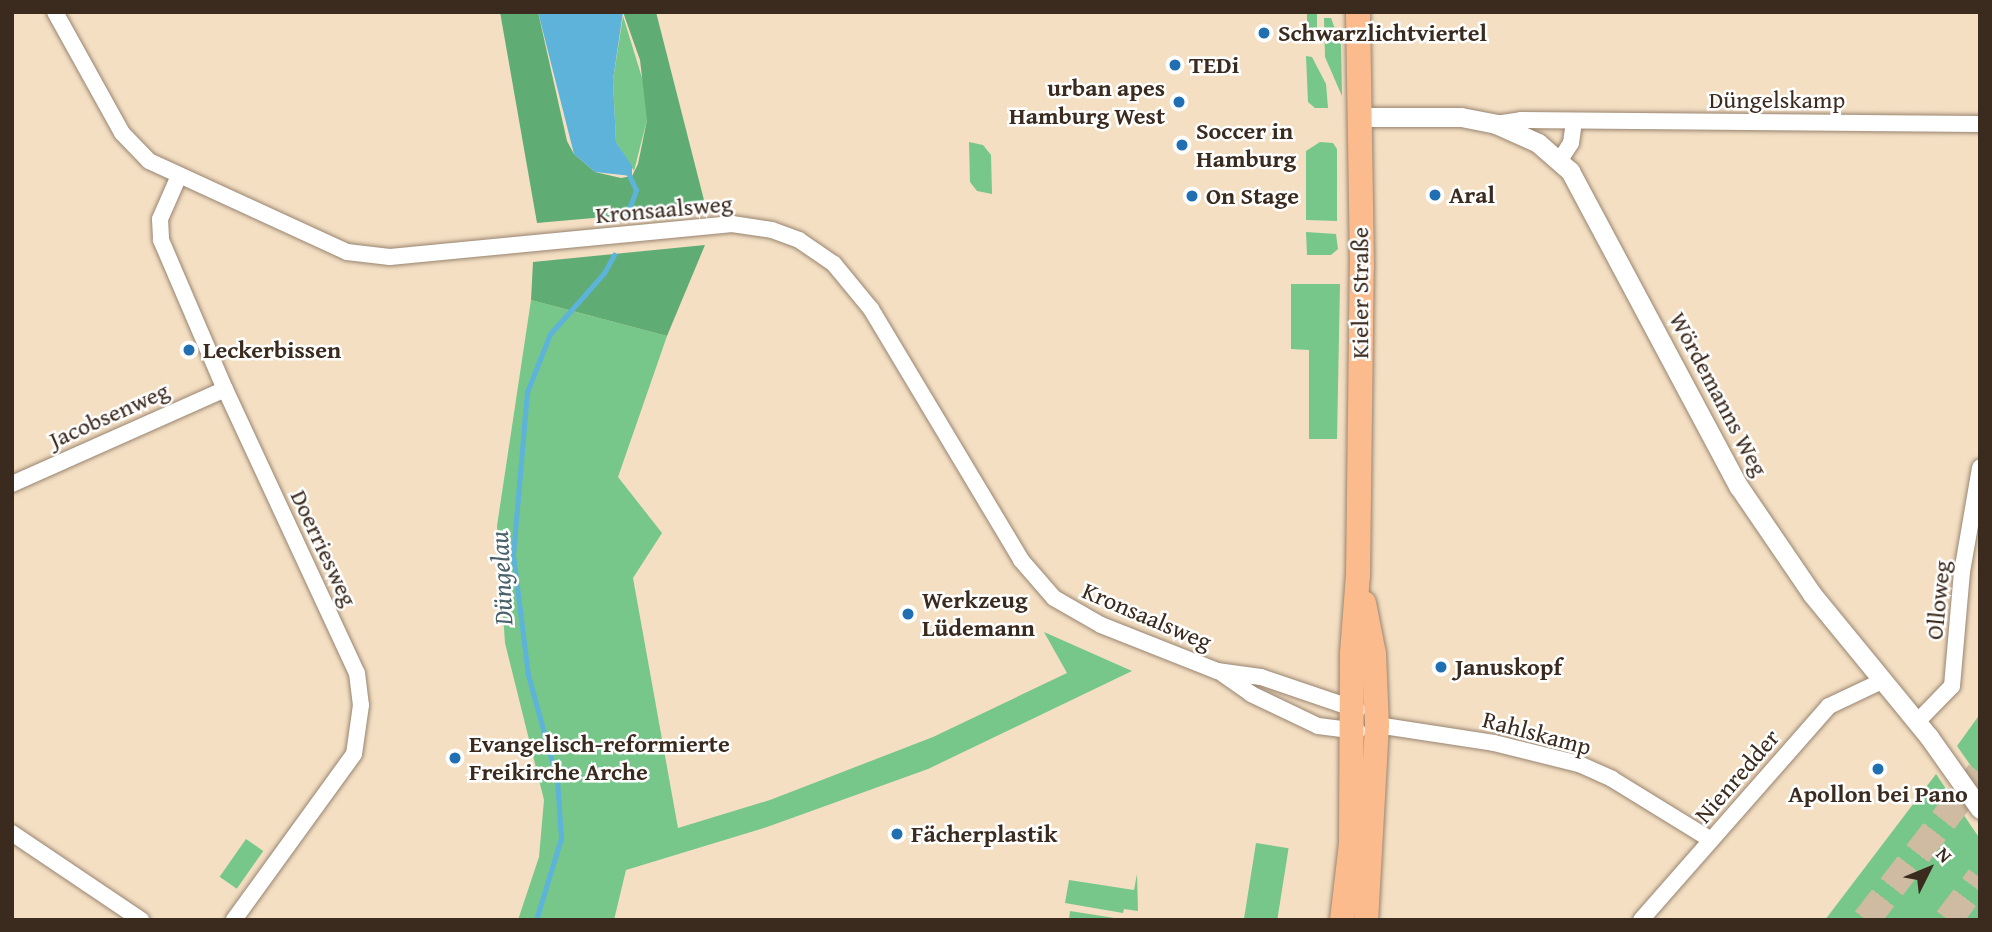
<!DOCTYPE html>
<html>
<head>
<meta charset="utf-8">
<style>
	body { margin:0 }
	#map { position:relative; width:1992px; height:932px; overflow:hidden; background:#f4dfc3; font-family:"Gentium Book Plus",serif }
	div>[style] { position:absolute }
	.green>* { inset:0; background:#76c789; transform-origin:0 0 }
	.forest>* { inset:0; background:#60ac75 }
	.water>* { inset:0; background:#5db3da }
	.stream>* { height:5px; margin:-2.5px; padding:0 2.5px; transform-origin:2.5px; border-radius:2.5px; background:#5db3da }
	.motorway-tunnel>* { height:28px; margin-top:-14px; transform-origin:0; background:repeating-linear-gradient(90deg,#cfbba2 0 28px,transparent 0 42px) }
	.roads { filter:drop-shadow(0 0 2px #988470) drop-shadow(0 0 2px #988470) }
	.minor>* { height:16px; margin:-8px; padding:0 8px; transform-origin:8px; border-radius:8px; background:#fff }
	.tertiary>* { height:19px; margin:-9.5px; padding:0 9.5px; transform-origin:9.5px; border-radius:9.5px; background:#fff }
	.primary>* { height:24px; margin:-12px; padding:0 12px; transform-origin:12px; border-radius:12px; background:#fbbb8c }
	.dots>* { width:19px; height:19px; translate:-50% -50%; box-sizing:border-box; border:4px solid #fff; border-radius:50% }
	span { translate:-50% -50%; white-space:nowrap; text-align:center; line-height:1.15; -webkit-text-stroke:5px #fff; paint-order:stroke }
	.poi-label { font-size:24px; color:#3b2a1e; font-weight:700 }
	.left { translate:0 -50%; text-align:left }
	.right { translate:-100% -50%; text-align:right }
	.street-label { font-size:24px; color:#3b2a1e }
	.water-label { font-size:26px; color:#496169; font-style:italic }
	.frame { position:absolute; inset:0; border:14px solid #3b2a1e; pointer-events:none }
	.north { position:absolute; left:1894px; top:834px; width:70px; height:70px; -webkit-text-stroke:5px #fff; paint-order:stroke; rotate:47deg; font-size:19px; font-weight:700; line-height:28px; text-align:center; color:#3b2a1e }
	.north::after { content:''; display:block; margin:auto; width:24px; height:32px; background:#3b2a1e; clip-path:polygon(50% 0,100% 100%,50% 72%,0 100%) }
</style>
</head>
<body>
<div id="map">
	<div class="green">
		<div style="left:1307px;top:12px;width:10px;height:30px"></div>
		<div style="clip-path:polygon(623px 16px,647px 94px,647px 120px,634px 171px,616px 142px,613px 80px)"></div>
		<div style="clip-path:polygon(1324px 18px,1331px 18px,1341px 45px,1342px 96px,1325px 57px)"></div>
		<div style="clip-path:polygon(1306px 56px,1312px 57px,1326px 84px,1328px 108px,1315px 108px,1308px 102px)"></div>
		<div style="clip-path:polygon(969px 142px,983px 145px,991px 155px,992px 194px,977px 191px,970px 182px)"></div>
		<div style="clip-path:polygon(1320px 142px,1333px 143px,1337px 149px,1337px 221px,1306px 220px,1306px 151px)"></div>
		<div style="clip-path:polygon(1306px 232px,1336px 234px,1338px 249px,1331px 255px,1307px 255px)"></div>
		<div style="clip-path:polygon(1291px 284px,1340px 284px,1337px 439px,1309px 439px,1309px 350px,1291px 349px)"></div>
		<div style="clip-path:polygon(531px 300px,667px 336px,618px 477px,662px 533px,633px 578px,678px 828px,770px 800px,933px 737px,1067px 673px,1044px 632px,1132px 671px,928px 769px,767px 827px,626px 870px,614px 920px,518px 920px,539px 857px,544px 800px,505px 643px,497px 526px)"></div>
		<div style="clip-path:polygon(1980px 714px,1980px 779px,1957px 746px)"></div>
		<div style="clip-path:polygon(1936px 774px,1980px 839px,1980px 920px,1825px 920px)"></div>
		<div style="left:246px;top:839px;width:21px;height:46px;rotate:35deg"></div>
		<div style="left:1256px;top:843px;width:33px;height:78px;rotate:9deg"></div>
		<div style="clip-path:polygon(1137px 874px,1138px 911px,1124px 909px,1123px 913px,1065px 903px,1069px 880px,1134px 890px)"></div>
		<div style="clip-path:polygon(1070px 911px,1127px 920px,1069px 920px)"></div>
	</div>
	<div class="forest">
		<div style="clip-path:polygon(500px 12px,538px 12px,567px 141px,574px 154px,595px 172px,621px 178px,632px 176px,638px 164px,647px 120px,640px 60px,623px 12px,656px 12px,706px 208px,537px 223px)"></div>
		<div style="clip-path:polygon(705px 245px,667px 336px,531px 300px,533px 262px)"></div>
	</div>
	<div class="water">
		<div style="clip-path:polygon(538px 12px,623px 12px,613px 80px,616px 142px,632px 166px,632px 176px,595px 172px,574px 154px)"></div>
	</div>
	<div class="stream">
		<div style="left:627px;top:214px;width:26px;rotate:-69deg"></div>
		<div style="left:636px;top:190px;width:19px;rotate:-115deg"></div>
		<div style="left:536px;top:920px;width:86px;rotate:-73deg"></div>
		<div style="left:561px;top:838px;width:58px;rotate:-93.9deg"></div>
		<div style="left:557px;top:780px;width:109px;rotate:-105.4deg"></div>
		<div style="left:528px;top:675px;width:121px;rotate:-97.1deg"></div>
		<div style="left:513px;top:555px;width:164px;rotate:-85.1deg"></div>
		<div style="left:527px;top:392px;width:62px;rotate:-68.4deg"></div>
		<div style="left:550px;top:334px;width:81px;rotate:-48.5deg"></div>
		<div style="left:604px;top:273px;width:21px;rotate:-61deg"></div>
	</div>
	<div class="motorway-tunnel">
		<div style="left:1866px;top:920px;width:186px;rotate:-52.2deg"></div>
		<div style="left:1948px;top:920px;width:53px;rotate:-52.7deg"></div>
	</div>
	<div class="roads">
		<div class="minor">
			<div style="left:55px;top:12px;width:138px;rotate:61deg"></div>
			<div style="left:122px;top:133px;width:39px;rotate:46deg"></div>
			<div style="left:149px;top:161px;width:218px;rotate:24.7deg"></div>
			<div style="left:347px;top:252px;width:43px;rotate:6.6deg"></div>
			<div style="left:390px;top:257px;width:344px;rotate:-5.5deg"></div>
			<div style="left:732px;top:224px;width:40px;rotate:8.5deg"></div>
			<div style="left:772px;top:230px;width:29px;rotate:20deg"></div>
			<div style="left:799px;top:240px;width:42px;rotate:34.4deg"></div>
			<div style="left:834px;top:264px;width:58px;rotate:50.6deg"></div>
			<div style="left:871px;top:309px;width:292px;rotate:59.1deg"></div>
			<div style="left:1021px;top:560px;width:50px;rotate:49deg"></div>
			<div style="left:1054px;top:598px;width:54px;rotate:29.9deg"></div>
			<div style="left:1101px;top:625px;width:125px;rotate:21.6deg"></div>
			<div style="left:1217px;top:671px;width:44px;rotate:7.8deg"></div>
			<div style="left:1261px;top:677px;width:102px;rotate:18.8deg"></div>
			<div style="left:1496px;top:124px;width:25px;rotate:-9deg"></div>
			<div style="left:1521px;top:120px;width:459px;rotate:0.5deg"></div>
			<div style="left:1560px;top:160px;width:20px;rotate:-57deg"></div>
			<div style="left:1571px;top:143px;width:21px;rotate:-82deg"></div>
			<div style="left:178px;top:178px;width:45px;rotate:113.7deg"></div>
			<div style="left:160px;top:219px;width:21px;rotate:87deg"></div>
			<div style="left:161px;top:240px;width:162px;rotate:66.8deg"></div>
			<div style="left:225px;top:389px;width:313px;rotate:65.1deg"></div>
			<div style="left:357px;top:673px;width:32px;rotate:83deg"></div>
			<div style="left:361px;top:705px;width:49px;rotate:98.1deg"></div>
			<div style="left:354px;top:754px;width:205px;rotate:125.9deg"></div>
			<div style="left:12px;top:484px;width:233px;rotate:-24deg"></div>
			<div style="left:1220px;top:672px;width:38px;rotate:35deg"></div>
			<div style="left:1251px;top:694px;width:74px;rotate:25.5deg"></div>
			<div style="left:1318px;top:726px;width:40px;rotate:7.1deg"></div>
			<div style="left:1917px;top:722px;width:50px;rotate:-45.8deg"></div>
			<div style="left:1952px;top:686px;width:114px;rotate:-85deg"></div>
			<div style="left:1962px;top:572px;width:106px;rotate:-80.2deg"></div>
			<div style="left:1377px;top:725px;width:118px;rotate:8.7deg"></div>
			<div style="left:1494px;top:743px;width:88px;rotate:13.9deg"></div>
			<div style="left:1579px;top:764px;width:36px;rotate:24deg"></div>
			<div style="left:1612px;top:779px;width:116px;rotate:31.6deg"></div>
			<div style="left:12px;top:833px;width:156px;rotate:34deg"></div>
			<div style="left:1641px;top:920px;width:285px;rotate:-48.7deg"></div>
			<div style="left:1829px;top:706px;width:59px;rotate:-25.3deg"></div>
		</div>
		<div class="tertiary">
			<div style="left:1360px;top:117px;width:101px"></div>
			<div style="left:1461px;top:117px;width:36px;rotate:11deg"></div>
			<div style="left:1496px;top:124px;width:46px;rotate:24.3deg"></div>
			<div style="left:1538px;top:143px;width:43px;rotate:41.2deg"></div>
			<div style="left:1570px;top:171px;width:358px;rotate:61.9deg"></div>
			<div style="left:1739px;top:487px;width:130px;rotate:55.7deg"></div>
			<div style="left:1812px;top:594px;width:185px;rotate:50.7deg"></div>
			<div style="left:1929px;top:737px;width:88px;rotate:54.7deg"></div>
		</div>
		<div class="primary">
			<div style="left:1364px;top:603px;width:52px;rotate:78.9deg"></div>
			<div style="left:1374px;top:654px;width:71px;rotate:87.6deg"></div>
			<div style="left:1377px;top:725px;width:195px;rotate:93.2deg"></div>
			<div style="left:1342px;top:920px;width:78px;rotate:-83.3deg"></div>
			<div style="left:1351px;top:843px;width:189px;rotate:-89.7deg"></div>
			<div style="left:1352px;top:654px;width:79px;rotate:-85.7deg"></div>
			<div style="left:1358px;top:575px;width:308px;rotate:-89.3deg"></div>
			<div style="left:1362px;top:267px;width:255px;rotate:-90.9deg"></div>
		</div>
	</div>
	<div class="dots">
		<div style="left:1264px;top:33px;background:#1f6fb2"></div>
		<div style="left:1175px;top:65px;background:#1f6fb2"></div>
		<div style="left:1179px;top:102px;background:#1f6fb2"></div>
		<div style="left:1182px;top:145px;background:#1f6fb2"></div>
		<div style="left:1435px;top:195px;background:#1f6fb2"></div>
		<div style="left:1192px;top:196px;background:#1f6fb2"></div>
		<div style="left:189px;top:350px;background:#1f6fb2"></div>
		<div style="left:908px;top:614px;background:#1f6fb2"></div>
		<div style="left:1441px;top:667px;background:#1f6fb2"></div>
		<div style="left:455px;top:758px;background:#1f6fb2"></div>
		<div style="left:1878px;top:769px;background:#1f6fb2"></div>
		<div style="left:897px;top:834px;background:#1f6fb2"></div>
	</div>
	<div class="poi-label">
		<span class="left" style="left:1278px;top:33px">Schwarzlichtviertel</span>
		<span class="left" style="left:1189px;top:65px">TEDi</span>
		<span class="right" style="left:1165px;top:102px">urban apes<br>Hamburg West</span>
		<span class="left" style="left:1196px;top:145px">Soccer in<br>Hamburg</span>
		<span class="left" style="left:1449px;top:195px">Aral</span>
		<span class="left" style="left:1206px;top:196px">On Stage</span>
		<span class="left" style="left:203px;top:350px">Leckerbissen</span>
		<span class="left" style="left:922px;top:614px">Werkzeug<br>Lüdemann</span>
		<span class="left" style="left:1455px;top:667px">Januskopf</span>
		<span class="left" style="left:469px;top:758px">Evangelisch-reformierte<br>Freikirche Arche</span>
		<span style="left:1878px;top:794px">Apollon bei Pano</span>
		<span class="left" style="left:911px;top:834px">Fächerplastik</span>
	</div>
	<div class="street-label">
		<span style="left:1777px;top:100px">Düngelskamp</span>
		<span style="left:664px;top:209px;rotate:-5deg">Kronsaalsweg</span>
		<span style="left:1360px;top:293px;rotate:-90deg">Kieler Straße</span>
		<span style="left:1719px;top:394px;rotate:62deg">Wördemanns Weg</span>
		<span style="left:109px;top:415px;rotate:-24deg">Jacobsenweg</span>
		<span style="left:324px;top:548px;rotate:65deg">Doerriesweg</span>
		<span style="left:1938px;top:600px;rotate:-84deg">Olloweg</span>
		<span style="left:1147px;top:616px;rotate:23deg">Kronsaalsweg</span>
		<span style="left:1537px;top:733px;rotate:15deg">Rahlskamp</span>
		<span style="left:1737px;top:776px;rotate:-49deg">Nienredder</span>
	</div>
	<div class="water-label">
		<span style="left:501px;top:578px;rotate:-93deg">Düngelau</span>
	</div>
	<div class="frame"></div>
	<div class="north">N</div>
</div>
</body>
</html>
